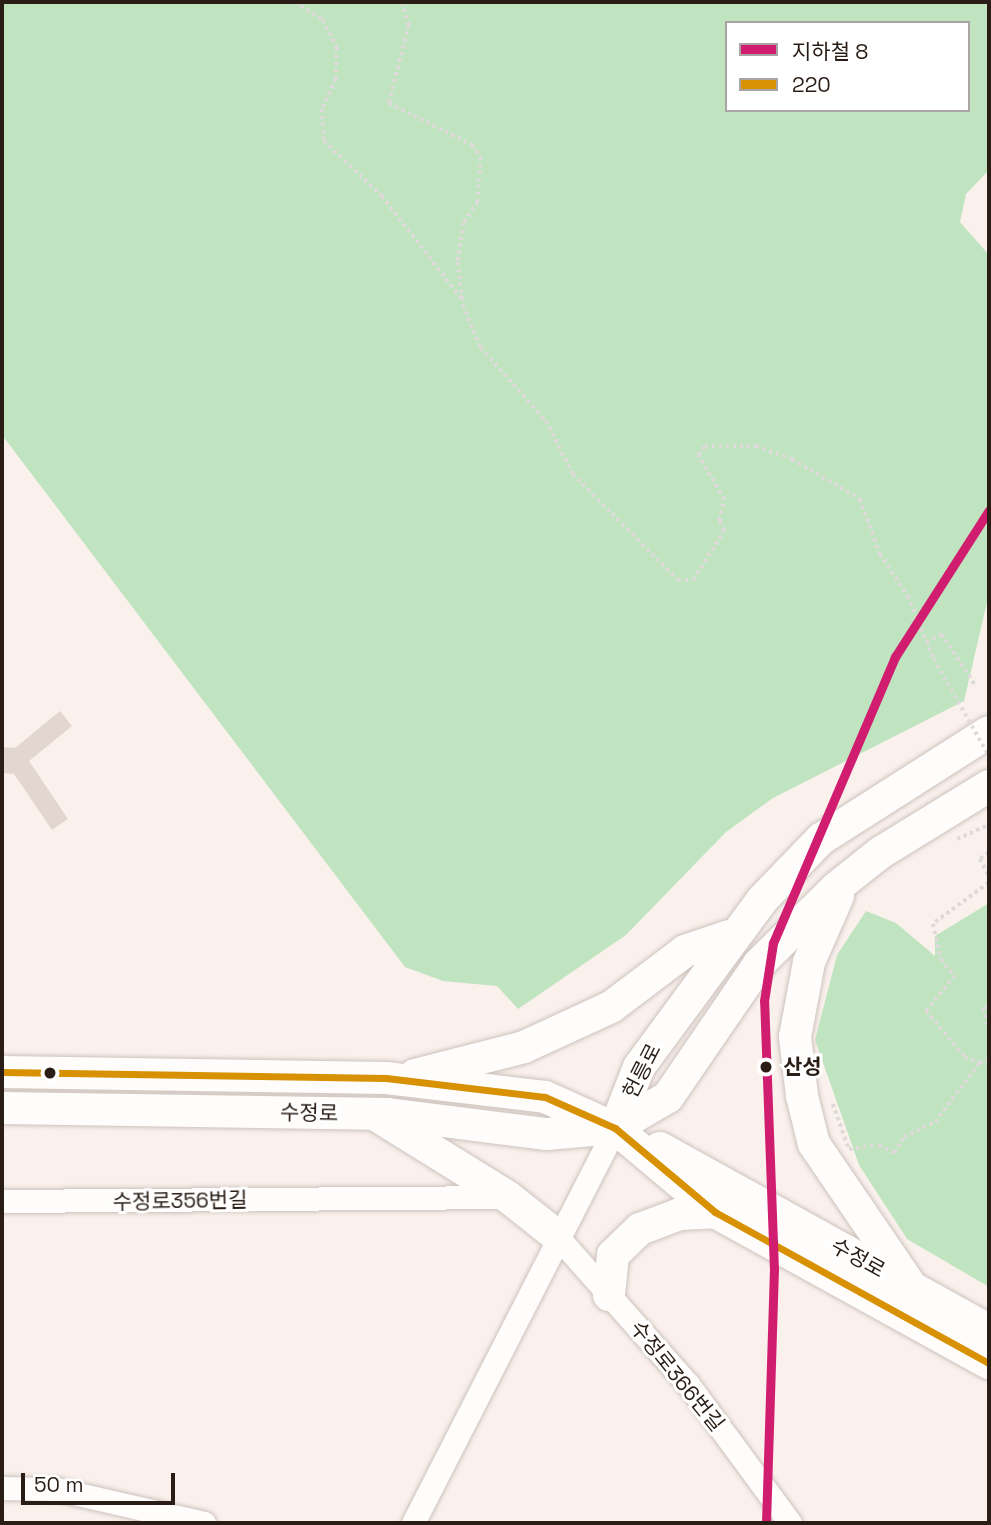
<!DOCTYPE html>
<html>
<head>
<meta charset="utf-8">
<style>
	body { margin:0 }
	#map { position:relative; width:991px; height:1525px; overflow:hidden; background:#faf1ed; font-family:"Space Grotesk","Noto Sans KR",sans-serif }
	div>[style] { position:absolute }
	.green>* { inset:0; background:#c0e4c0 }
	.building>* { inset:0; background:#e2d6d1 }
	.path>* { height:3.5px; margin-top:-1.75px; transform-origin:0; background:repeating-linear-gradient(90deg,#dddad9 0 3.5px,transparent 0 7px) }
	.roads { filter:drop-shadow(0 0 2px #cdc2bd) drop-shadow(0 0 2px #cdc2bd) }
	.street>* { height:23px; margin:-11.5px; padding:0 11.5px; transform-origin:11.5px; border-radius:11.5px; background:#fefdfc }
	.secondary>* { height:32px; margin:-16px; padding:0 16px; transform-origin:16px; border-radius:16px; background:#fefdfc }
	.path-bridge>* { height:3.5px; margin-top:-1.75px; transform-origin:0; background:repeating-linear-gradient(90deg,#dddad9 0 3.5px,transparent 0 7px) }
	.bus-1>* { height:7px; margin:-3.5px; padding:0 3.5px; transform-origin:3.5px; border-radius:3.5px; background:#d89103 }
	.metro-1>* { height:9px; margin:-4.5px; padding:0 4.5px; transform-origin:4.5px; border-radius:4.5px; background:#d11d70 }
	.dots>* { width:19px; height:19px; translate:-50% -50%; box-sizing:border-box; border:4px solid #fff; border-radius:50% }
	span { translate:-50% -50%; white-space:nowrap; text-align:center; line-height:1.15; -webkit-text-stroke:6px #fff; paint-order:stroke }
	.stop-label { font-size:21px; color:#2a1d16; font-weight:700 }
	.left { translate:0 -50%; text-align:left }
	.street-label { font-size:21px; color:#2a1d16 }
	.frame { position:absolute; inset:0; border:4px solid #2a1d16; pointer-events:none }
	.legend { position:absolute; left:725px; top:21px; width:245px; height:91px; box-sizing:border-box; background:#fff; border:2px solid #aaa5a2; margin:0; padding:9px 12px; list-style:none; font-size:21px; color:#2a1d16 }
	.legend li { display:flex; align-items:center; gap:14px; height:35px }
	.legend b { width:35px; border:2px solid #aaa5a2 }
	.scale { position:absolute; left:21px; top:1473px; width:154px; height:32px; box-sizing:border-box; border:4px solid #2a1d16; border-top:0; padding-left:9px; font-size:21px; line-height:24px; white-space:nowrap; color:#2a1d16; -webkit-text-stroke:5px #fff; paint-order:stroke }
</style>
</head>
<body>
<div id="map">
	<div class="green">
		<div style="clip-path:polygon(evenodd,2px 2px,989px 2px,989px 170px,966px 194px,960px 222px,989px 255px,989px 594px,964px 701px,773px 798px,726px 832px,626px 935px,518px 1009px,497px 986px,443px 981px,405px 967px,2px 435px,2px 2px,727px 23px,968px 23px,968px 110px,727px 110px,727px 23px)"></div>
		<div style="clip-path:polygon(989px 903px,989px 1287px,907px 1239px,859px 1165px,815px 1040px,837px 955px,866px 911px,896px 923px,935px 956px,935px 936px)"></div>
	</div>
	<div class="building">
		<div style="clip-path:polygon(60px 711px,72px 726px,29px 761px,68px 819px,52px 830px,14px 774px,2px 773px,2px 747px,15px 748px)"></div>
	</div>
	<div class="path">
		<div style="left:295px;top:2px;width:33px;rotate:33deg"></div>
		<div style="left:323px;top:20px;width:31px;rotate:63deg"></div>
		<div style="left:337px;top:48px;width:31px;rotate:92deg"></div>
		<div style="left:336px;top:79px;width:33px;rotate:115deg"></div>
		<div style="left:322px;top:109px;width:32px;rotate:86deg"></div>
		<div style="left:324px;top:141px;width:80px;rotate:43.5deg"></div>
		<div style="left:382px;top:196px;width:130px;rotate:52.2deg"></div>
		<div style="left:402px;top:2px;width:24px;rotate:73deg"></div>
		<div style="left:409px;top:25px;width:81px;rotate:104.4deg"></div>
		<div style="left:389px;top:103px;width:93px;rotate:26.8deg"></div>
		<div style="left:472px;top:145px;width:15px;rotate:53deg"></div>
		<div style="left:481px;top:157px;width:45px;rotate:93.8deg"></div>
		<div style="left:478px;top:202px;width:25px;rotate:124deg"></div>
		<div style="left:464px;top:223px;width:39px;rotate:99deg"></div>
		<div style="left:458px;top:262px;width:43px;rotate:83.4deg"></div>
		<div style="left:463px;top:305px;width:47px;rotate:67.3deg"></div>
		<div style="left:481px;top:348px;width:98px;rotate:48.3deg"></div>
		<div style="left:546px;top:421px;width:59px;rotate:63deg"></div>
		<div style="left:573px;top:474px;width:149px;rotate:45.3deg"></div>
		<div style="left:678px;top:580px;width:15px"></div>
		<div style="left:693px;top:580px;width:58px;rotate:-57.7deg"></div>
		<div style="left:724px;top:531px;width:11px;rotate:-117deg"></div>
		<div style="left:719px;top:521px;width:22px;rotate:-77deg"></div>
		<div style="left:724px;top:500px;width:52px;rotate:-120deg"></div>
		<div style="left:698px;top:455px;width:11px;rotate:-52deg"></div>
		<div style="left:705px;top:446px;width:51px"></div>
		<div style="left:756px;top:446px;width:38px;rotate:20deg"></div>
		<div style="left:792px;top:459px;width:79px;rotate:30.5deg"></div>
		<div style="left:860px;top:499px;width:59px;rotate:70deg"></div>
		<div style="left:880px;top:554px;width:50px;rotate:56.3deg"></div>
		<div style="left:908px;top:596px;width:68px;rotate:67.6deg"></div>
		<div style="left:926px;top:642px;width:18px;rotate:-27deg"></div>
		<div style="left:942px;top:634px;width:61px;rotate:57.1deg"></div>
		<div style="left:957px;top:839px;width:35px;rotate:-24deg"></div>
		<div style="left:989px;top:853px;width:11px;rotate:146deg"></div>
		<div style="left:980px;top:859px;width:19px;rotate:62deg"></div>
		<div style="left:989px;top:883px;width:69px;rotate:143.8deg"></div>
		<div style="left:933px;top:924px;width:36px;rotate:77deg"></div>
		<div style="left:941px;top:959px;width:22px;rotate:51deg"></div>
		<div style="left:955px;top:976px;width:45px;rotate:129.6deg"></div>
		<div style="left:926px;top:1011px;width:60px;rotate:49.7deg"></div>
		<div style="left:965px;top:1057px;width:15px;rotate:23deg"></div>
		<div style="left:979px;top:1063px;width:11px;rotate:-27deg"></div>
		<div style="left:989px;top:1007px;width:6px;rotate:171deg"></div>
		<div style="left:983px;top:1008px;width:20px;rotate:72deg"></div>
		<div style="left:833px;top:1104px;width:48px;rotate:70.4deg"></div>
		<div style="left:849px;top:1149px;width:30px;rotate:-8deg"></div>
		<div style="left:879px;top:1145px;width:17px;rotate:28deg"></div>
		<div style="left:894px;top:1153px;width:19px;rotate:-58deg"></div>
		<div style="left:904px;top:1137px;width:34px;rotate:-26deg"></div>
		<div style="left:935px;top:1122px;width:74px;rotate:-53.3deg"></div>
	</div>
	<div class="roads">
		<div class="street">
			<div style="left:2px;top:1201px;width:506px;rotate:-0.45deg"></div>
			<div style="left:556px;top:1235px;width:199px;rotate:48.5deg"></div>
			<div style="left:688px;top:1384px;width:172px;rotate:53.7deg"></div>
			<div style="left:2px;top:1488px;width:54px;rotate:1.1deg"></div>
			<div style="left:56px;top:1489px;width:152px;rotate:12.9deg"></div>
			<div style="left:413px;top:1523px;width:444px;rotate:-62.9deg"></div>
		</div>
		<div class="secondary">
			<div style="left:838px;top:896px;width:72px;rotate:113.7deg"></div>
			<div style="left:809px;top:962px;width:76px;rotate:100.6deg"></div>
			<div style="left:795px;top:1037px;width:59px;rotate:83.2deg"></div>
			<div style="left:802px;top:1096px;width:49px;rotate:76deg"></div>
			<div style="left:814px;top:1144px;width:167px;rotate:55.7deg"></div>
			<div style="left:2px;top:1072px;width:384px;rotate:0.9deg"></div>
			<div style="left:386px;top:1078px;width:160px;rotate:6.8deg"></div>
			<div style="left:545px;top:1097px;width:73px;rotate:24.1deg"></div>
			<div style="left:415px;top:1075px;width:113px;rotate:-14.4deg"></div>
			<div style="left:524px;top:1047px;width:96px;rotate:-24.7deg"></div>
			<div style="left:611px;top:1007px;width:93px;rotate:-37.1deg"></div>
			<div style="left:685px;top:951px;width:46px;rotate:-18.8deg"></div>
			<div style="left:2px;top:1108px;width:386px;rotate:0.9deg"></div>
			<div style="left:388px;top:1114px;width:160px;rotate:7.2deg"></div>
			<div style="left:547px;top:1134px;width:68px;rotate:-5deg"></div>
			<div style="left:615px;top:1128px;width:131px;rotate:40deg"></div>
			<div style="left:715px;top:1212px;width:313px;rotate:28.9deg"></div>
			<div style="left:379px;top:1117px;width:152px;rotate:31.8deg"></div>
			<div style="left:508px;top:1197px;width:61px;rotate:38.4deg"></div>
			<div style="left:615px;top:1128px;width:66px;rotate:-68.5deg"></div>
			<div style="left:639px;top:1067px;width:207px;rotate:-53.6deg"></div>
			<div style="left:762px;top:900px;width:85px;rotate:-46deg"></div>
			<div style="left:821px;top:839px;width:199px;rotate:-32.5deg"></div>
			<div style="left:615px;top:1128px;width:61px;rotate:-30.3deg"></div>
			<div style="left:668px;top:1097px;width:161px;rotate:-55.6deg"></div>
			<div style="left:759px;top:964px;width:108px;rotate:-44.6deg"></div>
			<div style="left:836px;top:888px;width:56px;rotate:-38.5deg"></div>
			<div style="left:880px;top:853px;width:128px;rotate:-31.6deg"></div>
			<div style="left:660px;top:1148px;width:376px;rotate:29deg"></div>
			<div style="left:609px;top:1295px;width:40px;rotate:-84.3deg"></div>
			<div style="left:613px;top:1255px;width:37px;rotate:-44deg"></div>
			<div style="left:640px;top:1229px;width:43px;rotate:-20.6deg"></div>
			<div style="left:680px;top:1214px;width:35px;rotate:-3deg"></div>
		</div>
	</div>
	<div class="path-bridge">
		<div style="left:934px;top:659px;width:112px;rotate:60.4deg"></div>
	</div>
	<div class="bus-1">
		<div style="left:2px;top:1072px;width:384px;rotate:0.9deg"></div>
		<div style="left:386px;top:1078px;width:160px;rotate:6.8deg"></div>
		<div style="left:545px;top:1097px;width:77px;rotate:23.9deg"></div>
		<div style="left:615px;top:1128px;width:131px;rotate:40deg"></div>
		<div style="left:715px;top:1212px;width:313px;rotate:28.9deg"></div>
	</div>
	<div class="metro-1">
		<div style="left:766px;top:1523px;width:253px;rotate:-88.2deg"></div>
		<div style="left:774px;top:1270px;width:269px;rotate:-92.1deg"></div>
		<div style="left:764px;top:1001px;width:59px;rotate:-81.2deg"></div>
		<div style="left:773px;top:943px;width:311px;rotate:-66.9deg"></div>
		<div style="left:895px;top:657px;width:174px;rotate:-57.4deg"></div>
	</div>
	<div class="dots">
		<div style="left:766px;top:1067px;background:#2a1d16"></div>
		<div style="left:50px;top:1073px;background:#2a1d16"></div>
	</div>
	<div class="stop-label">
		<span class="left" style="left:783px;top:1067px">산성</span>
	</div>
	<div class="street-label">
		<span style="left:642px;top:1071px;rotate:-63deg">헌릉로</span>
		<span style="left:309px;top:1113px;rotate:1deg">수정로</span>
		<span style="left:180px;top:1201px;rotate:-1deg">수정로356번길</span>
		<span style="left:858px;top:1258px;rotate:29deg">수정로</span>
		<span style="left:677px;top:1376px;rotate:51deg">수정로366번길</span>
	</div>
	<div class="frame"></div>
	<ul class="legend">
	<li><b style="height:9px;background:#d11d70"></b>지하철 8</li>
	<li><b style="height:9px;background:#d89103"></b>220</li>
	</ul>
	<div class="scale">50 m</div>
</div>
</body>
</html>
